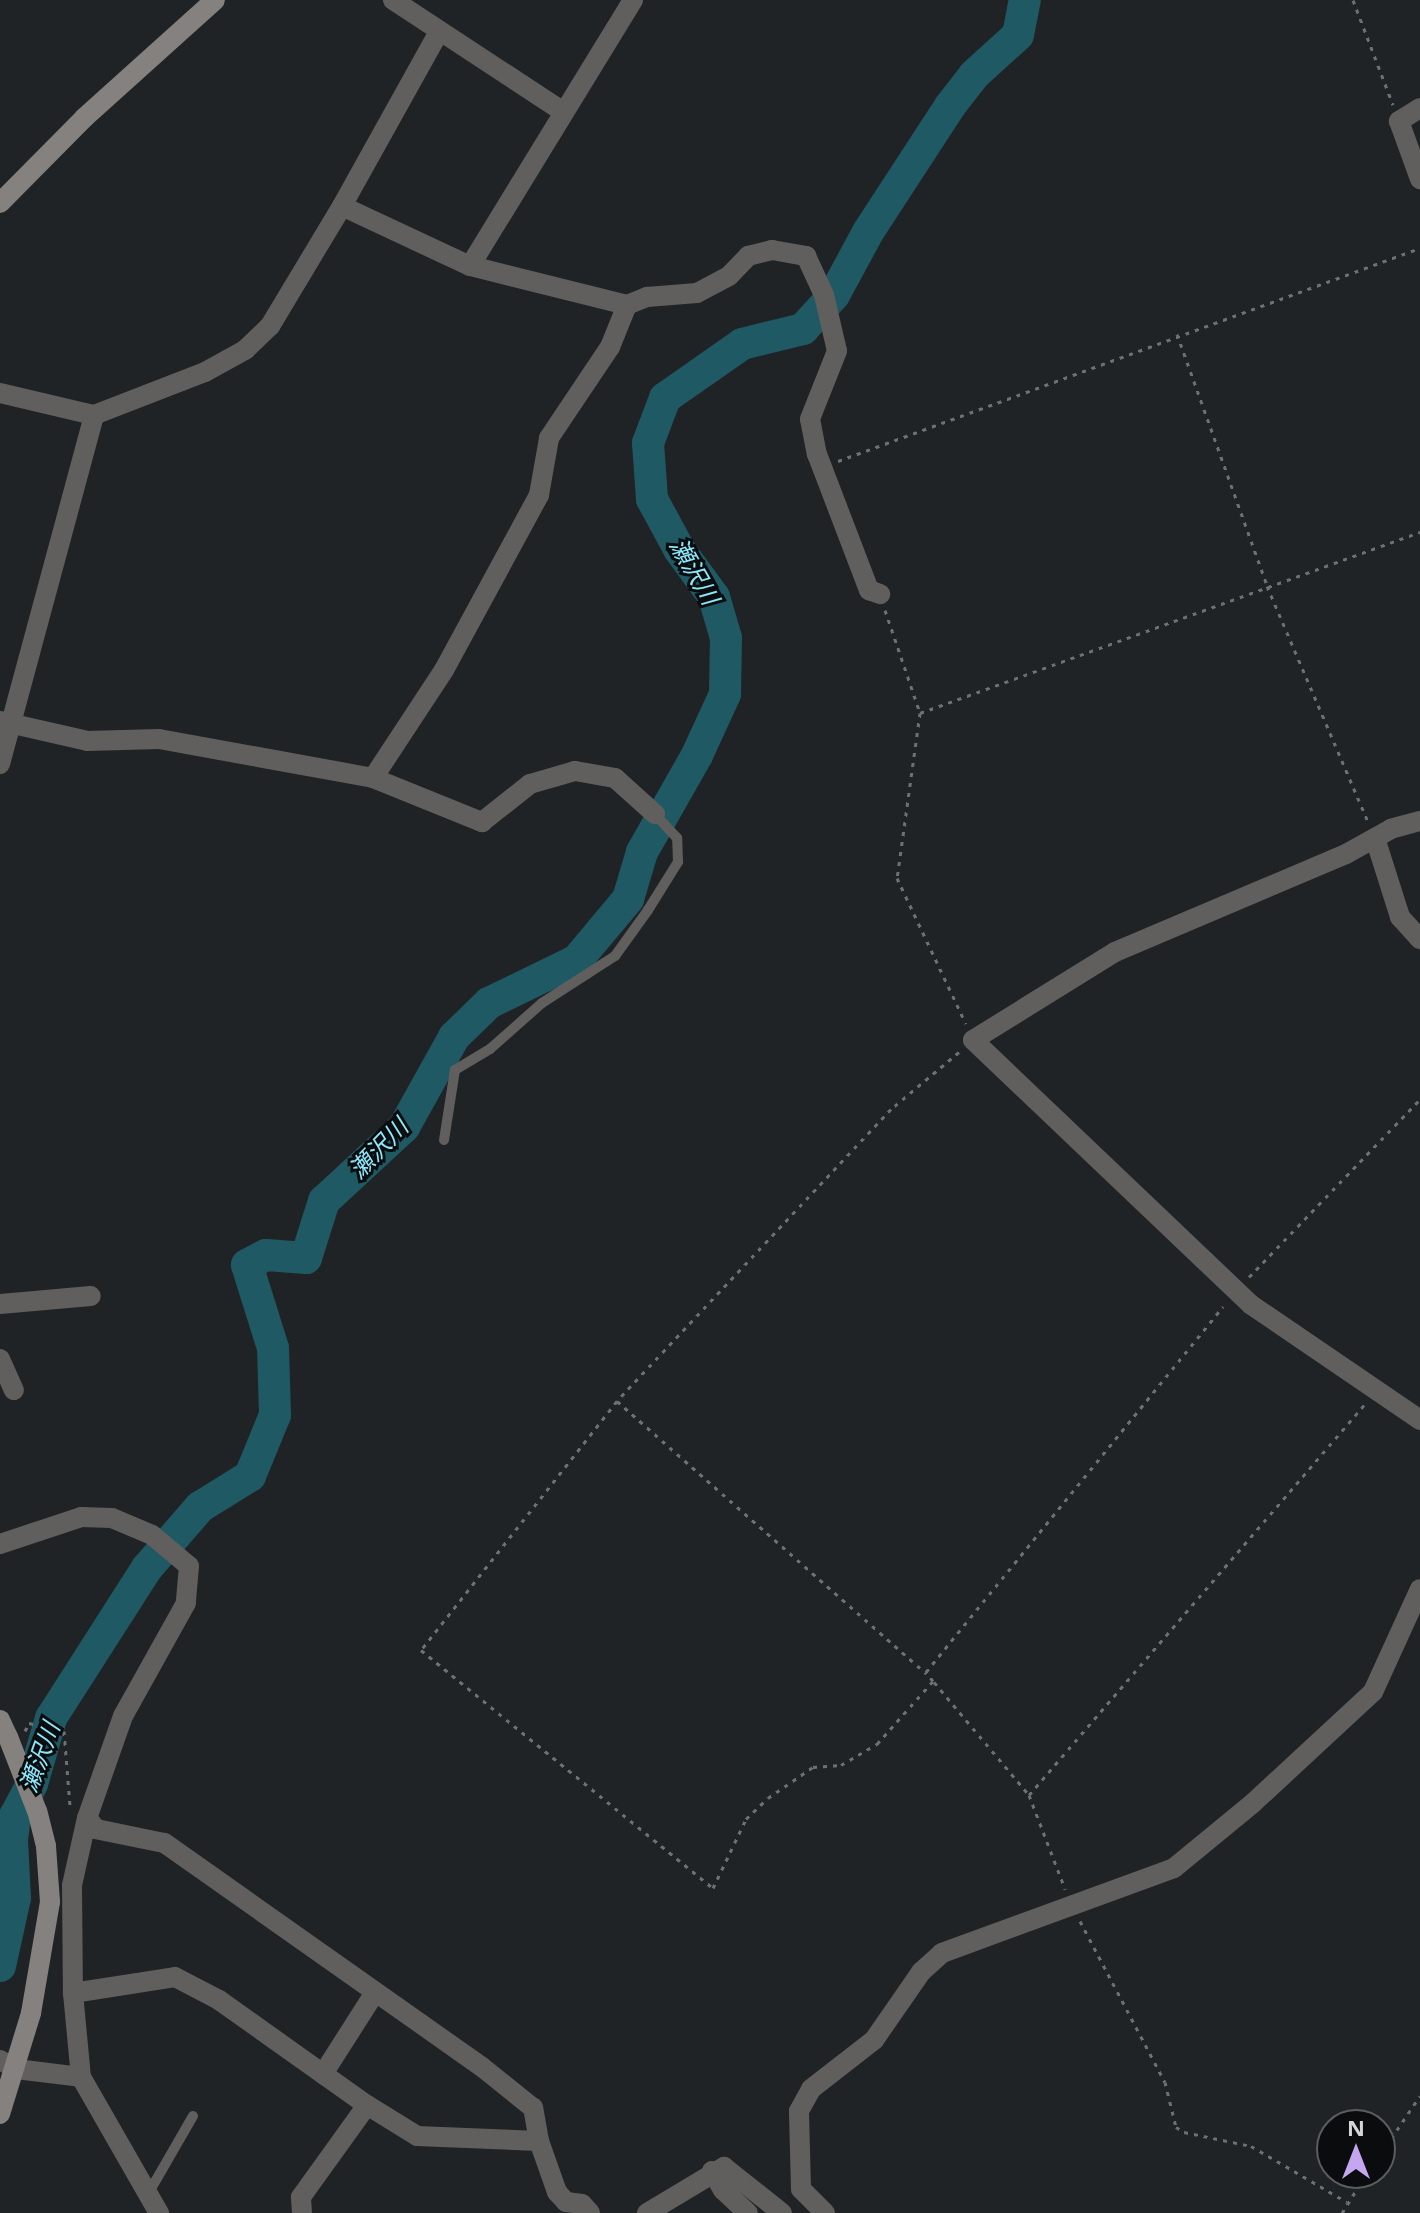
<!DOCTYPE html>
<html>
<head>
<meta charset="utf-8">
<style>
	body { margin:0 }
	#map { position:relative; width:1420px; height:2213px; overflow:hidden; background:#202326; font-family:"Noto Sans","Noto Sans JP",sans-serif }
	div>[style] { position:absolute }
	.river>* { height:32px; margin:-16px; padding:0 16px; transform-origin:16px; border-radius:16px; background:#1f5964 }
	.path>* { height:3px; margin-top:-1.5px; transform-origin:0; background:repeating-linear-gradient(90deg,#6e7173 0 4px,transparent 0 10px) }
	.lane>* { height:10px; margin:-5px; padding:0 5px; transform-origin:5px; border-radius:5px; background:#615f5e }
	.street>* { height:20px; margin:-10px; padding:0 10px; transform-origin:10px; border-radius:10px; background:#615f5e }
	.secondary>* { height:20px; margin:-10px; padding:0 10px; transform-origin:10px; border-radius:10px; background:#84817f }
	.secondary-bridge>* { height:20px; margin:-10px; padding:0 10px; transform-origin:10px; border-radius:10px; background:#84817f }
	span { translate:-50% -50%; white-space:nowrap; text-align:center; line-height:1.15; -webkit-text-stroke:6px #0b0c0e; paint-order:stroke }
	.water-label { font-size:24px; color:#8ce8fb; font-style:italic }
	.north { position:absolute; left:1316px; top:2109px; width:80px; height:80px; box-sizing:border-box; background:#0b0c0e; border:2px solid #5b5d5f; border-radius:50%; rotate:0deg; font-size:22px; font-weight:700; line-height:32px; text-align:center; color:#d4d6d8 }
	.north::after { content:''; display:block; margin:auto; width:28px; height:36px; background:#c5a6f0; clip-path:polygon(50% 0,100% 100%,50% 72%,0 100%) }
</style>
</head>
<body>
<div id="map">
	<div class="river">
		<div style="left:0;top:1966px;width:70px;rotate:-77.6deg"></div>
		<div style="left:15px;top:1898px;width:58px;rotate:-93deg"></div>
		<div style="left:12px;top:1840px;width:24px;rotate:-83deg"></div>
		<div style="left:15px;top:1816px;width:36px;rotate:-62deg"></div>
		<div style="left:32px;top:1784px;width:69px;rotate:-73.9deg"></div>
		<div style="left:51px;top:1718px;width:178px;rotate:-57.4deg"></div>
		<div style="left:147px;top:1568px;width:81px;rotate:-49deg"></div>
		<div style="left:200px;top:1507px;width:59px;rotate:-31.8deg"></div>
		<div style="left:250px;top:1476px;width:66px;rotate:-67.7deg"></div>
		<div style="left:275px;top:1415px;width:67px;rotate:-91.7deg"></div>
		<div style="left:273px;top:1348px;width:87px;rotate:-107.4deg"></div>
		<div style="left:247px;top:1265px;width:21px;rotate:-28deg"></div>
		<div style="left:266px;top:1255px;width:40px;rotate:4.3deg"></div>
		<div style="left:306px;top:1258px;width:60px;rotate:-72.5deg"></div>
		<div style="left:324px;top:1201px;width:109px;rotate:-42.8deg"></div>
		<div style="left:404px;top:1127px;width:103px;rotate:-60.9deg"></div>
		<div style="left:454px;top:1037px;width:49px;rotate:-44.2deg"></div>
		<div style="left:489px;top:1003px;width:98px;rotate:-26deg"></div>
		<div style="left:577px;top:960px;width:80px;rotate:-50.1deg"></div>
		<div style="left:628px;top:899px;width:49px;rotate:-73.4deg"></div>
		<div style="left:642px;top:852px;width:112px;rotate:-60.4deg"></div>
		<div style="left:697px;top:755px;width:67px;rotate:-65.3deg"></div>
		<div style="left:725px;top:694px;width:56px;rotate:-89deg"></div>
		<div style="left:726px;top:638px;width:43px;rotate:-106.3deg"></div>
		<div style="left:714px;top:597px;width:59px;rotate:-126.1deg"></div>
		<div style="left:679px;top:549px;width:57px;rotate:-118.4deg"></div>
		<div style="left:652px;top:499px;width:56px;rotate:-94.1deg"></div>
		<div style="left:648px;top:443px;width:48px;rotate:-69.3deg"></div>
		<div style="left:665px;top:398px;width:94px;rotate:-35deg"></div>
		<div style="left:742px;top:344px;width:63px;rotate:-13.8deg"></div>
		<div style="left:803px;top:329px;width:46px;rotate:-47.6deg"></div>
		<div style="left:834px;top:295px;width:72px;rotate:-61.6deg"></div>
		<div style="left:868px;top:232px;width:150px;rotate:-56.9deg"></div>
		<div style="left:950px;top:106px;width:39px;rotate:-52deg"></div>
		<div style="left:974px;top:75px;width:59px;rotate:-42.3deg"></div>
		<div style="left:1018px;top:35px;width:36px;rotate:-79deg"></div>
	</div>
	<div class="path">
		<div style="left:1353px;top:0;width:112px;rotate:69.1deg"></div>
		<div style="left:1177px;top:334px;width:268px;rotate:70.3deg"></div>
		<div style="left:1267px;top:586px;width:257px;rotate:66.8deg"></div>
		<div style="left:838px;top:461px;width:620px;rotate:-20.1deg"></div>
		<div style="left:885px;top:610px;width:109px;rotate:71.2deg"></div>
		<div style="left:920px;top:713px;width:167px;rotate:97.9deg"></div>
		<div style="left:897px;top:878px;width:161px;rotate:64.7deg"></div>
		<div style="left:920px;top:713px;width:532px;rotate:-19.9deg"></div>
		<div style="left:959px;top:1052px;width:89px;rotate:140deg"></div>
		<div style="left:891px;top:1109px;width:400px;rotate:133.2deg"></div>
		<div style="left:617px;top:1401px;width:317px;rotate:128.2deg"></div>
		<div style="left:421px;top:1650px;width:377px;rotate:39.2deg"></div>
		<div style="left:713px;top:1888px;width:76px;rotate:-64.4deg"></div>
		<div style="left:746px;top:1819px;width:30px;rotate:-44deg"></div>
		<div style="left:768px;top:1798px;width:55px;rotate:-34.6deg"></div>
		<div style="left:813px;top:1767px;width:28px;rotate:-4deg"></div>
		<div style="left:841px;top:1765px;width:42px;rotate:-30.3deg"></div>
		<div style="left:877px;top:1744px;width:84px;rotate:-48.4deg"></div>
		<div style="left:933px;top:1681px;width:11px;rotate:-128deg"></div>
		<div style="left:926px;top:1672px;width:471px;rotate:-50.9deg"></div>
		<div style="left:1249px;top:1277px;width:247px;rotate:-46.1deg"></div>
		<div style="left:617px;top:1401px;width:412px;rotate:41.4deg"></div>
		<div style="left:934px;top:1682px;width:148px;rotate:49.9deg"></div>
		<div style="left:1029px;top:1795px;width:101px;rotate:69deg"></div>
		<div style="left:25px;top:1731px;width:9px;rotate:-63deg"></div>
		<div style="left:29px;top:1723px;width:36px;rotate:13deg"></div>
		<div style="left:64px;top:1731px;width:75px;rotate:85.4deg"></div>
		<div style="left:1029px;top:1795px;width:516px;rotate:-49.33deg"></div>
		<div style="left:1080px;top:1921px;width:182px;rotate:62.2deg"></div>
		<div style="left:1165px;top:2082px;width:46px;rotate:76.3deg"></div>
		<div style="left:1176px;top:2127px;width:9px;rotate:32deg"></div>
		<div style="left:1184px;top:2132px;width:68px;rotate:11.8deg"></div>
		<div style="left:1251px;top:2146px;width:111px;rotate:30.3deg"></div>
		<div style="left:1380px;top:2155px;width:71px;rotate:-55.9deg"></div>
		<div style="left:1342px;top:2213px;width:47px;rotate:-58deg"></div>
	</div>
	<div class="lane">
		<div style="left:444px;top:1140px;width:71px;rotate:-81.1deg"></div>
		<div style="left:455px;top:1070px;width:41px;rotate:-31deg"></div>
		<div style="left:490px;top:1049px;width:69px;rotate:-41.5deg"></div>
		<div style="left:542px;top:1003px;width:87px;rotate:-32.8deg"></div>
		<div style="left:615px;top:956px;width:57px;rotate:-54.3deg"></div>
		<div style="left:648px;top:910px;width:57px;rotate:-58deg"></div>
		<div style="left:678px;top:862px;width:24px;rotate:-92deg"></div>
		<div style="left:677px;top:838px;width:33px;rotate:-133deg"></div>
		<div style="left:148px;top:2194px;width:90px;rotate:-60deg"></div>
	</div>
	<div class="street">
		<div style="left:393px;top:0;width:202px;rotate:33.3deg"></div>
		<div style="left:1420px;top:108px;width:25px;rotate:148deg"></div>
		<div style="left:1399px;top:121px;width:62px;rotate:70.1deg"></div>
		<div style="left:470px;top:266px;width:312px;rotate:-58.5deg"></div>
		<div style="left:627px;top:305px;width:22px;rotate:-22deg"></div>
		<div style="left:647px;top:297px;width:50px;rotate:-4.6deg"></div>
		<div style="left:697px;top:293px;width:36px;rotate:-28deg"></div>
		<div style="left:729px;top:276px;width:28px;rotate:-46deg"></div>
		<div style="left:748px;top:256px;width:25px;rotate:-14deg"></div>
		<div style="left:772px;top:250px;width:35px;rotate:10deg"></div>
		<div style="left:806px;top:256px;width:43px;rotate:65.2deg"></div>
		<div style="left:824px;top:295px;width:57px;rotate:76.9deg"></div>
		<div style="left:837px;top:351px;width:73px;rotate:111.7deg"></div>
		<div style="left:810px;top:419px;width:36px;rotate:79deg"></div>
		<div style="left:817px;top:454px;width:146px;rotate:69.1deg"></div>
		<div style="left:869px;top:590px;width:12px;rotate:20deg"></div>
		<div style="left:0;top:393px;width:97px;rotate:13.2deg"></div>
		<div style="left:94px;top:415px;width:119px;rotate:-21.2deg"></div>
		<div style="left:205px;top:372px;width:46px;rotate:-28.8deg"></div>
		<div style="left:245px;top:350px;width:35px;rotate:-44deg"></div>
		<div style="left:270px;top:326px;width:140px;rotate:-59deg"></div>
		<div style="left:342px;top:206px;width:199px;rotate:-60.9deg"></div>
		<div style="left:0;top:721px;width:89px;rotate:12.9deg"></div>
		<div style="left:87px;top:741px;width:72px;rotate:-1.6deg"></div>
		<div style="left:159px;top:739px;width:218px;rotate:10.3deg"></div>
		<div style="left:373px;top:778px;width:129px;rotate:-56.7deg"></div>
		<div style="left:444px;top:670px;width:199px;rotate:-61.5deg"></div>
		<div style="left:539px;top:495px;width:58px;rotate:-80deg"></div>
		<div style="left:549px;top:438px;width:110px;rotate:-56.2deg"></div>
		<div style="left:610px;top:347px;width:45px;rotate:-68deg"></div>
		<div style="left:627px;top:305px;width:162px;rotate:-166deg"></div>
		<div style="left:470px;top:266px;width:141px;rotate:-154.9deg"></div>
		<div style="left:0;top:764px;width:361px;rotate:-74.9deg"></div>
		<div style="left:373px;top:778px;width:118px;rotate:22deg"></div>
		<div style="left:482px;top:822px;width:61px;rotate:-38.4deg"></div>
		<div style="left:530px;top:784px;width:47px;rotate:-16.1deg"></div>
		<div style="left:575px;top:771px;width:41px;rotate:9.9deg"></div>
		<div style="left:615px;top:778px;width:54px;rotate:42deg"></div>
		<div style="left:1420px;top:821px;width:30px;rotate:165deg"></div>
		<div style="left:1391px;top:829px;width:51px;rotate:150.9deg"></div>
		<div style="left:1346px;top:854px;width:251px;rotate:157deg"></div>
		<div style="left:1115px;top:952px;width:167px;rotate:148.2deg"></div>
		<div style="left:973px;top:1040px;width:383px;rotate:43.6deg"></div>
		<div style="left:1250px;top:1304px;width:206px;rotate:34.3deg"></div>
		<div style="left:1375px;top:838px;width:83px;rotate:72.4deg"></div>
		<div style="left:1400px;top:917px;width:30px;rotate:48deg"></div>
		<div style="left:0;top:1304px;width:91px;rotate:-5deg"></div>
		<div style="left:0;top:1359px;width:34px;rotate:66deg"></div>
		<div style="left:0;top:1544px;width:85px;rotate:-18.4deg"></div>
		<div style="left:81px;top:1517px;width:31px;rotate:2deg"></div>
		<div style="left:112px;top:1518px;width:43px;rotate:23deg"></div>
		<div style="left:152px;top:1535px;width:48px;rotate:40deg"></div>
		<div style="left:189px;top:1566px;width:37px;rotate:95deg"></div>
		<div style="left:186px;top:1603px;width:129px;rotate:119.1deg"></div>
		<div style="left:123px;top:1716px;width:108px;rotate:109.4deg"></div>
		<div style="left:87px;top:1818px;width:69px;rotate:102.6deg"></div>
		<div style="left:72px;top:1885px;width:108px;rotate:89.5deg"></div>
		<div style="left:73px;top:1993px;width:84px;rotate:84.6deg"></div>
		<div style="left:73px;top:1993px;width:103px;rotate:-8.9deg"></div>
		<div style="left:175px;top:1977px;width:50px;rotate:27.6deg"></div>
		<div style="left:219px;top:2000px;width:181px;rotate:35.4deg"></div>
		<div style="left:367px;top:2105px;width:59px;rotate:31.8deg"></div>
		<div style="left:417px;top:2136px;width:122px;rotate:2.3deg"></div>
		<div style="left:539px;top:2141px;width:34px;rotate:-100deg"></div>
		<div style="left:533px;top:2108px;width:65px;rotate:-141.2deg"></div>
		<div style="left:482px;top:2067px;width:389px;rotate:-144.8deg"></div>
		<div style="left:164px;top:1843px;width:69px;rotate:-168.4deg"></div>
		<div style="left:96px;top:1829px;width:14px;rotate:-129deg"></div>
		<div style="left:0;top:2060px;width:18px;rotate:29deg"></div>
		<div style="left:16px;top:2069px;width:65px;rotate:7deg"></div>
		<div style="left:81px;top:2077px;width:157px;rotate:60.2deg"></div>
		<div style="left:323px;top:2074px;width:95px;rotate:-57.5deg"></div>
		<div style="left:539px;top:2141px;width:54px;rotate:70.6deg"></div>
		<div style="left:557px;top:2192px;width:13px;rotate:48deg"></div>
		<div style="left:566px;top:2202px;width:16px;rotate:7deg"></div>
		<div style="left:582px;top:2204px;width:12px;rotate:48deg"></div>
		<div style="left:712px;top:2171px;width:22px;rotate:60deg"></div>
		<div style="left:723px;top:2190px;width:34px;rotate:43deg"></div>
		<div style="left:302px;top:2213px;width:16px;rotate:-94deg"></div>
		<div style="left:301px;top:2197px;width:113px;rotate:-54.3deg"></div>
		<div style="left:647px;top:2213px;width:90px;rotate:-30.9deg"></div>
		<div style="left:724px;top:2167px;width:74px;rotate:38.4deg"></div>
		<div style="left:825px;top:2213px;width:34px;rotate:-135deg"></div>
		<div style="left:801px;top:2189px;width:78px;rotate:-91.5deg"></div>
		<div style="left:799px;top:2111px;width:25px;rotate:-61deg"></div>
		<div style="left:811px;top:2089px;width:80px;rotate:-37.9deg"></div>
		<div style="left:874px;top:2040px;width:83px;rotate:-55.3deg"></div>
		<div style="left:921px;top:1972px;width:28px;rotate:-42deg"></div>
		<div style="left:942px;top:1953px;width:247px;rotate:-20.1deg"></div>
		<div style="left:1174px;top:1868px;width:102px;rotate:-39.4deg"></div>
		<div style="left:1253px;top:1803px;width:163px;rotate:-42.8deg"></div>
		<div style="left:1373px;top:1692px;width:113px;rotate:-65.5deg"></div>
	</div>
	<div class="secondary">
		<div style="left:0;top:203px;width:120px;rotate:-45.3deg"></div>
		<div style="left:84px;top:118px;width:176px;rotate:-42deg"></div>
		<div style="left:0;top:1720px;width:19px;rotate:65deg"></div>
		<div style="left:0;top:2114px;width:106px;rotate:-72.9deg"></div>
		<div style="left:31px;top:2013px;width:113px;rotate:-80.3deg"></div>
		<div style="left:50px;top:1902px;width:56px;rotate:-94.1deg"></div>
		<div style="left:46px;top:1846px;width:36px;rotate:-104deg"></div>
	</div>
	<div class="secondary-bridge">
		<div style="left:8px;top:1737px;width:79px;rotate:68.6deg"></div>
	</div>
	<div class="water-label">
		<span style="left:695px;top:571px;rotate:60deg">瀬沢川</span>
		<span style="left:378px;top:1148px;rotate:-46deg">瀬沢川</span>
		<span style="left:39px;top:1757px;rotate:-70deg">瀬沢川</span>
	</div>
	<div class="north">N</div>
</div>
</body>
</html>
